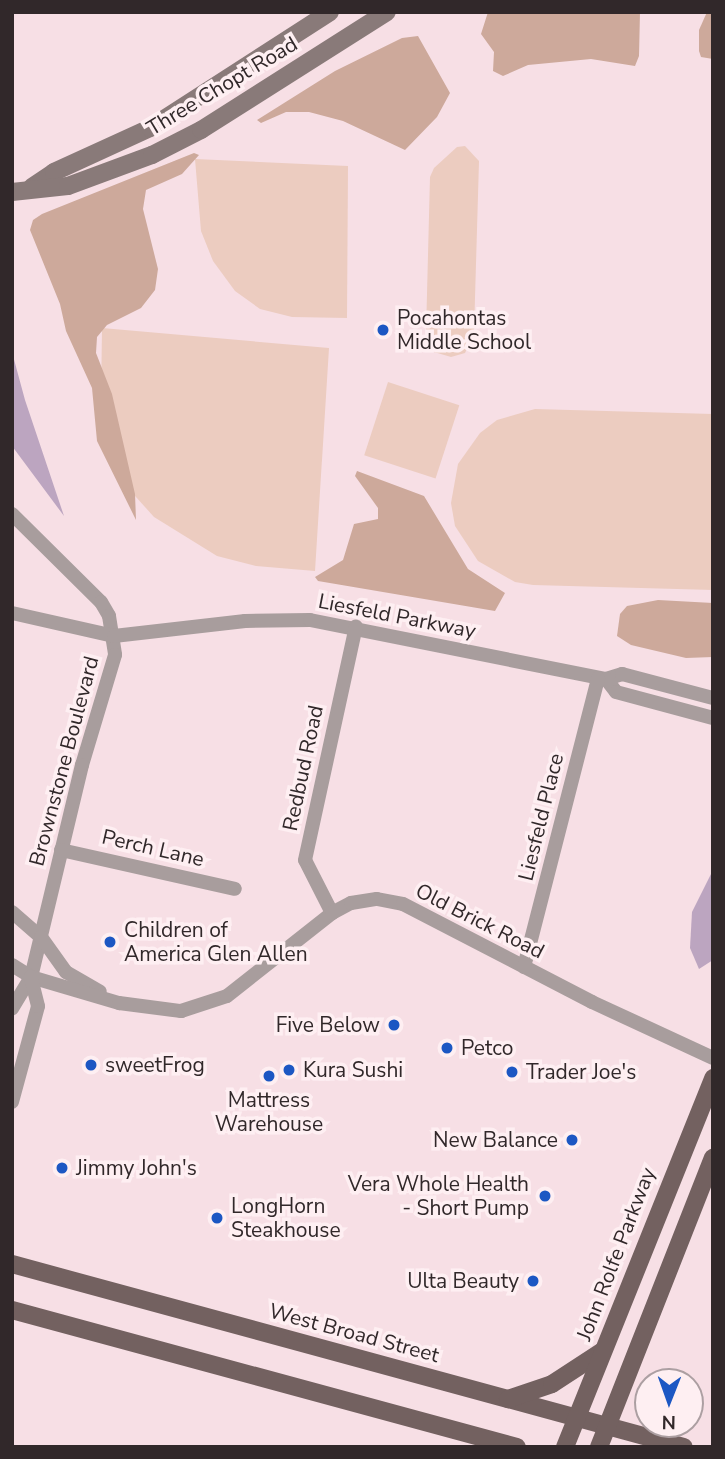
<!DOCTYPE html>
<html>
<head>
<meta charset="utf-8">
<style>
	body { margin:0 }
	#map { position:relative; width:725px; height:1459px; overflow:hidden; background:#f7dfe5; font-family:"Nunito Sans",sans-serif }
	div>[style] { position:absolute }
	.green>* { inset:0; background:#ecccc0; transform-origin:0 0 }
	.forest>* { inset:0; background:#cda99b }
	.water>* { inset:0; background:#bca5c0 }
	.street>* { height:14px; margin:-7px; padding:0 7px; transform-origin:7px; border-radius:7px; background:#a89d9d }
	.secondary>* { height:18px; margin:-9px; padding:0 9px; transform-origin:9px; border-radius:9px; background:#897a79 }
	.primary>* { height:18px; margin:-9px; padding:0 9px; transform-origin:9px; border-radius:9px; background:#736160 }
	.dots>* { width:19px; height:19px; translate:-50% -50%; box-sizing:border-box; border:4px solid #feeff2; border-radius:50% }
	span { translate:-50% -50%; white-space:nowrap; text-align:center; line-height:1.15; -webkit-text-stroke:7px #feeff2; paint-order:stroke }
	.street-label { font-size:21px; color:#31282a }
	.poi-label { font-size:21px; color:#31282a }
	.left { translate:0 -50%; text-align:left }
	.right { translate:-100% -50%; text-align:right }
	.frame { position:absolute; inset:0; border:14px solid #31282a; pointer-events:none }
	.north { position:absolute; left:634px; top:1368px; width:70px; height:70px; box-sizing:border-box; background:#feeff2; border:2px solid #ac9fa2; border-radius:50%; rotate:181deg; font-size:19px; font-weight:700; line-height:28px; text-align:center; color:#31282a }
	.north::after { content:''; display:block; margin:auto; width:24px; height:32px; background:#1c57c3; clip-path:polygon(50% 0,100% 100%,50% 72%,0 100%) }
</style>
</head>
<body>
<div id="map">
	<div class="green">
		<div style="clip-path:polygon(465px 146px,479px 161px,474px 332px,465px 353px,451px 357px,434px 352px,426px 333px,430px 177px,434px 168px,457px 147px)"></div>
		<div style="clip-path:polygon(195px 159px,348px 166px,347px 318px,292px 317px,260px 309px,235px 291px,213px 261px,201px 231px)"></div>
		<div style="clip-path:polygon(102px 328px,329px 348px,315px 571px,256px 566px,217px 556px,154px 517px,127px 487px,101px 400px)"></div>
		<div style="left:388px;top:382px;width:75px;height:77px;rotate:18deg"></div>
		<div style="clip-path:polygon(535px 409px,713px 414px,713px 590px,533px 585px,515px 582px,478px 561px,455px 526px,451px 503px,458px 464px,480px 433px,497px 420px)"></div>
	</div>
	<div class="forest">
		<div style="clip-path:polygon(488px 12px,640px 12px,639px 56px,635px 66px,591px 59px,528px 65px,503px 76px,493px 71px,494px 52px,481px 34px)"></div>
		<div style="clip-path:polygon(707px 12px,713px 12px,713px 59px,701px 57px,699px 51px,699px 30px)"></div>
		<div style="clip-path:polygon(418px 36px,450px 93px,437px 117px,405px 150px,343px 121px,309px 112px,286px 112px,261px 123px,257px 120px,335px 71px,402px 38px)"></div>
		<div style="clip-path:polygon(194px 153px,199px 155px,182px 174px,146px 190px,143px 209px,158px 269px,155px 290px,141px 308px,107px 325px,97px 337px,96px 353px,112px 394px,135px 494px,136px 520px,97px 441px,92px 388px,66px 331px,60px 304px,30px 230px,33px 220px,42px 214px)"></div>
		<div style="clip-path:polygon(357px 471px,424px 496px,468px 569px,505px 593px,495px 611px,318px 581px,315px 577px,343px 560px,354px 524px,378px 519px,378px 508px,355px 476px)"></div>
		<div style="clip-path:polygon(658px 600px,713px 603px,713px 657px,686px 658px,631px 645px,617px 636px,620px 614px,627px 606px)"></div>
	</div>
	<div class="water">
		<div style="clip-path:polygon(12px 352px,25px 400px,64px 516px,12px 446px)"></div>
		<div style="clip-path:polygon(713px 870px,713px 960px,699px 969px,690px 948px,692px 912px)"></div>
	</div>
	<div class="street">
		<div style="left:12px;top:514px;width:125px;rotate:44.7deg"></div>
		<div style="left:101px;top:602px;width:16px;rotate:60deg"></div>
		<div style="left:109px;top:616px;width:39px;rotate:81deg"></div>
		<div style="left:115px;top:655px;width:115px;rotate:106.7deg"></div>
		<div style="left:82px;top:765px;width:218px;rotate:103.5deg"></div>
		<div style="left:31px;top:977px;width:37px;rotate:121deg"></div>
		<div style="left:12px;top:613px;width:105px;rotate:12.7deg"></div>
		<div style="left:114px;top:636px;width:132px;rotate:-6.5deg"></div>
		<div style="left:245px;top:621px;width:65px;rotate:-0.9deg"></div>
		<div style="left:310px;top:620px;width:302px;rotate:11.3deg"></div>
		<div style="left:606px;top:679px;width:17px;rotate:-17deg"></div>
		<div style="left:622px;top:674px;width:94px;rotate:14.8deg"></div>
		<div style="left:606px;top:679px;width:16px;rotate:52deg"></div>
		<div style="left:616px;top:692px;width:100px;rotate:15deg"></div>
		<div style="left:61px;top:850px;width:178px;rotate:12.6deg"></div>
		<div style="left:12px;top:912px;width:38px;rotate:41deg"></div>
		<div style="left:41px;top:937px;width:43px;rotate:54.5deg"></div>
		<div style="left:66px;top:972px;width:39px;rotate:30deg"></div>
		<div style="left:332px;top:913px;width:59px;rotate:-117deg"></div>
		<div style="left:305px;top:860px;width:239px;rotate:-77.7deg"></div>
		<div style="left:12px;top:965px;width:22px;rotate:32deg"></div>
		<div style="left:31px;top:977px;width:92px;rotate:16.5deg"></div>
		<div style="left:119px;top:1003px;width:63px;rotate:7.4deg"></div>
		<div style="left:181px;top:1011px;width:48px;rotate:-18.1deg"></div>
		<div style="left:227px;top:996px;width:134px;rotate:-38.3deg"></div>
		<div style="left:332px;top:913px;width:21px;rotate:-28deg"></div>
		<div style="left:351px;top:903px;width:26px;rotate:-9deg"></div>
		<div style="left:377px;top:899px;width:26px;rotate:11deg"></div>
		<div style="left:403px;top:904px;width:213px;rotate:27.4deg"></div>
		<div style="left:592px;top:1002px;width:133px;rotate:24.8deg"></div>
		<div style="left:524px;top:967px;width:298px;rotate:-75.6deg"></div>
		<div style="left:12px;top:1102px;width:99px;rotate:-74.8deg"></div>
		<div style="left:38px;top:1006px;width:30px;rotate:-104deg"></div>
	</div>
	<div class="secondary">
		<div style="left:32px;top:187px;width:27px;rotate:-34deg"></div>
		<div style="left:54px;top:172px;width:106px;rotate:-24.6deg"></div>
		<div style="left:150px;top:128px;width:214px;rotate:-32.8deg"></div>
		<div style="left:12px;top:192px;width:56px;rotate:-6.1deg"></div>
		<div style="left:68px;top:186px;width:90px;rotate:-20.3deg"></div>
		<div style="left:152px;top:155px;width:55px;rotate:-27deg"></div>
		<div style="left:201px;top:130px;width:220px;rotate:-32.4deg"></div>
	</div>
	<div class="primary">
		<div style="left:12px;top:1264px;width:696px;rotate:15.23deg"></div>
		<div style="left:12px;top:1310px;width:523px;rotate:15.18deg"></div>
		<div style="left:508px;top:1399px;width:46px;rotate:-18.8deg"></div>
		<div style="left:552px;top:1384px;width:59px;rotate:-33.1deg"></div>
		<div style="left:565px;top:1447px;width:398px;rotate:-68.1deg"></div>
		<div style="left:599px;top:1447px;width:311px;rotate:-68.5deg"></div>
	</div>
	<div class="dots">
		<div style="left:383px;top:330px;background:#1c57c3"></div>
		<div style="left:110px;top:942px;background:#1c57c3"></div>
		<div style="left:394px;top:1025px;background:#1c57c3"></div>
		<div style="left:447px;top:1048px;background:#1c57c3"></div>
		<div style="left:91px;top:1065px;background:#1c57c3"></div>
		<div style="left:289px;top:1070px;background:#1c57c3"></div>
		<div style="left:512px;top:1072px;background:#1c57c3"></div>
		<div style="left:269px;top:1076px;background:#1c57c3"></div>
		<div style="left:572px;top:1140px;background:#1c57c3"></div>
		<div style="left:62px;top:1168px;background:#1c57c3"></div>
		<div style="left:545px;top:1196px;background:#1c57c3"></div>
		<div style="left:217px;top:1218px;background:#1c57c3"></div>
		<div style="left:533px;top:1281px;background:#1c57c3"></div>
	</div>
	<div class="street-label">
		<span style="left:222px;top:86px;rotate:-31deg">Three Chopt Road</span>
		<span style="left:397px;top:616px;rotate:11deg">Liesfeld Parkway</span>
		<span style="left:64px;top:761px;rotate:-75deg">Brownstone Boulevard</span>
		<span style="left:303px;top:768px;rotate:-78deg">Redbud Road</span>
		<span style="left:541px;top:817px;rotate:-76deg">Liesfeld Place</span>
		<span style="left:153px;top:848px;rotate:13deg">Perch Lane</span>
		<span style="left:480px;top:921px;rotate:27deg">Old Brick Road</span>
		<span style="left:616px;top:1254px;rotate:-69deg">John Rolfe Parkway</span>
		<span style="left:354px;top:1333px;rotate:15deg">West Broad Street</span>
	</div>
	<div class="poi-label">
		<span class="left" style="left:397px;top:330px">Pocahontas<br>Middle School</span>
		<span class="left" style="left:124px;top:942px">Children of<br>America Glen Allen</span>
		<span class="right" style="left:380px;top:1025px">Five Below</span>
		<span class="left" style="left:461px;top:1048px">Petco</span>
		<span class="left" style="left:105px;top:1065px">sweetFrog</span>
		<span class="left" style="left:303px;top:1070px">Kura Sushi</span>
		<span class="left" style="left:526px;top:1072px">Trader Joe's</span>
		<span style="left:269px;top:1112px">Mattress<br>Warehouse</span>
		<span class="right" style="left:558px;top:1140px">New Balance</span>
		<span class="left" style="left:76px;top:1168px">Jimmy John's</span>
		<span class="right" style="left:529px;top:1196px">Vera Whole Health<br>- Short Pump</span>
		<span class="left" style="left:231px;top:1218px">LongHorn<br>Steakhouse</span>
		<span class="right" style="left:519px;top:1281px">Ulta Beauty</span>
	</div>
	<div class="frame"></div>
	<div class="north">N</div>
</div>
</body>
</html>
